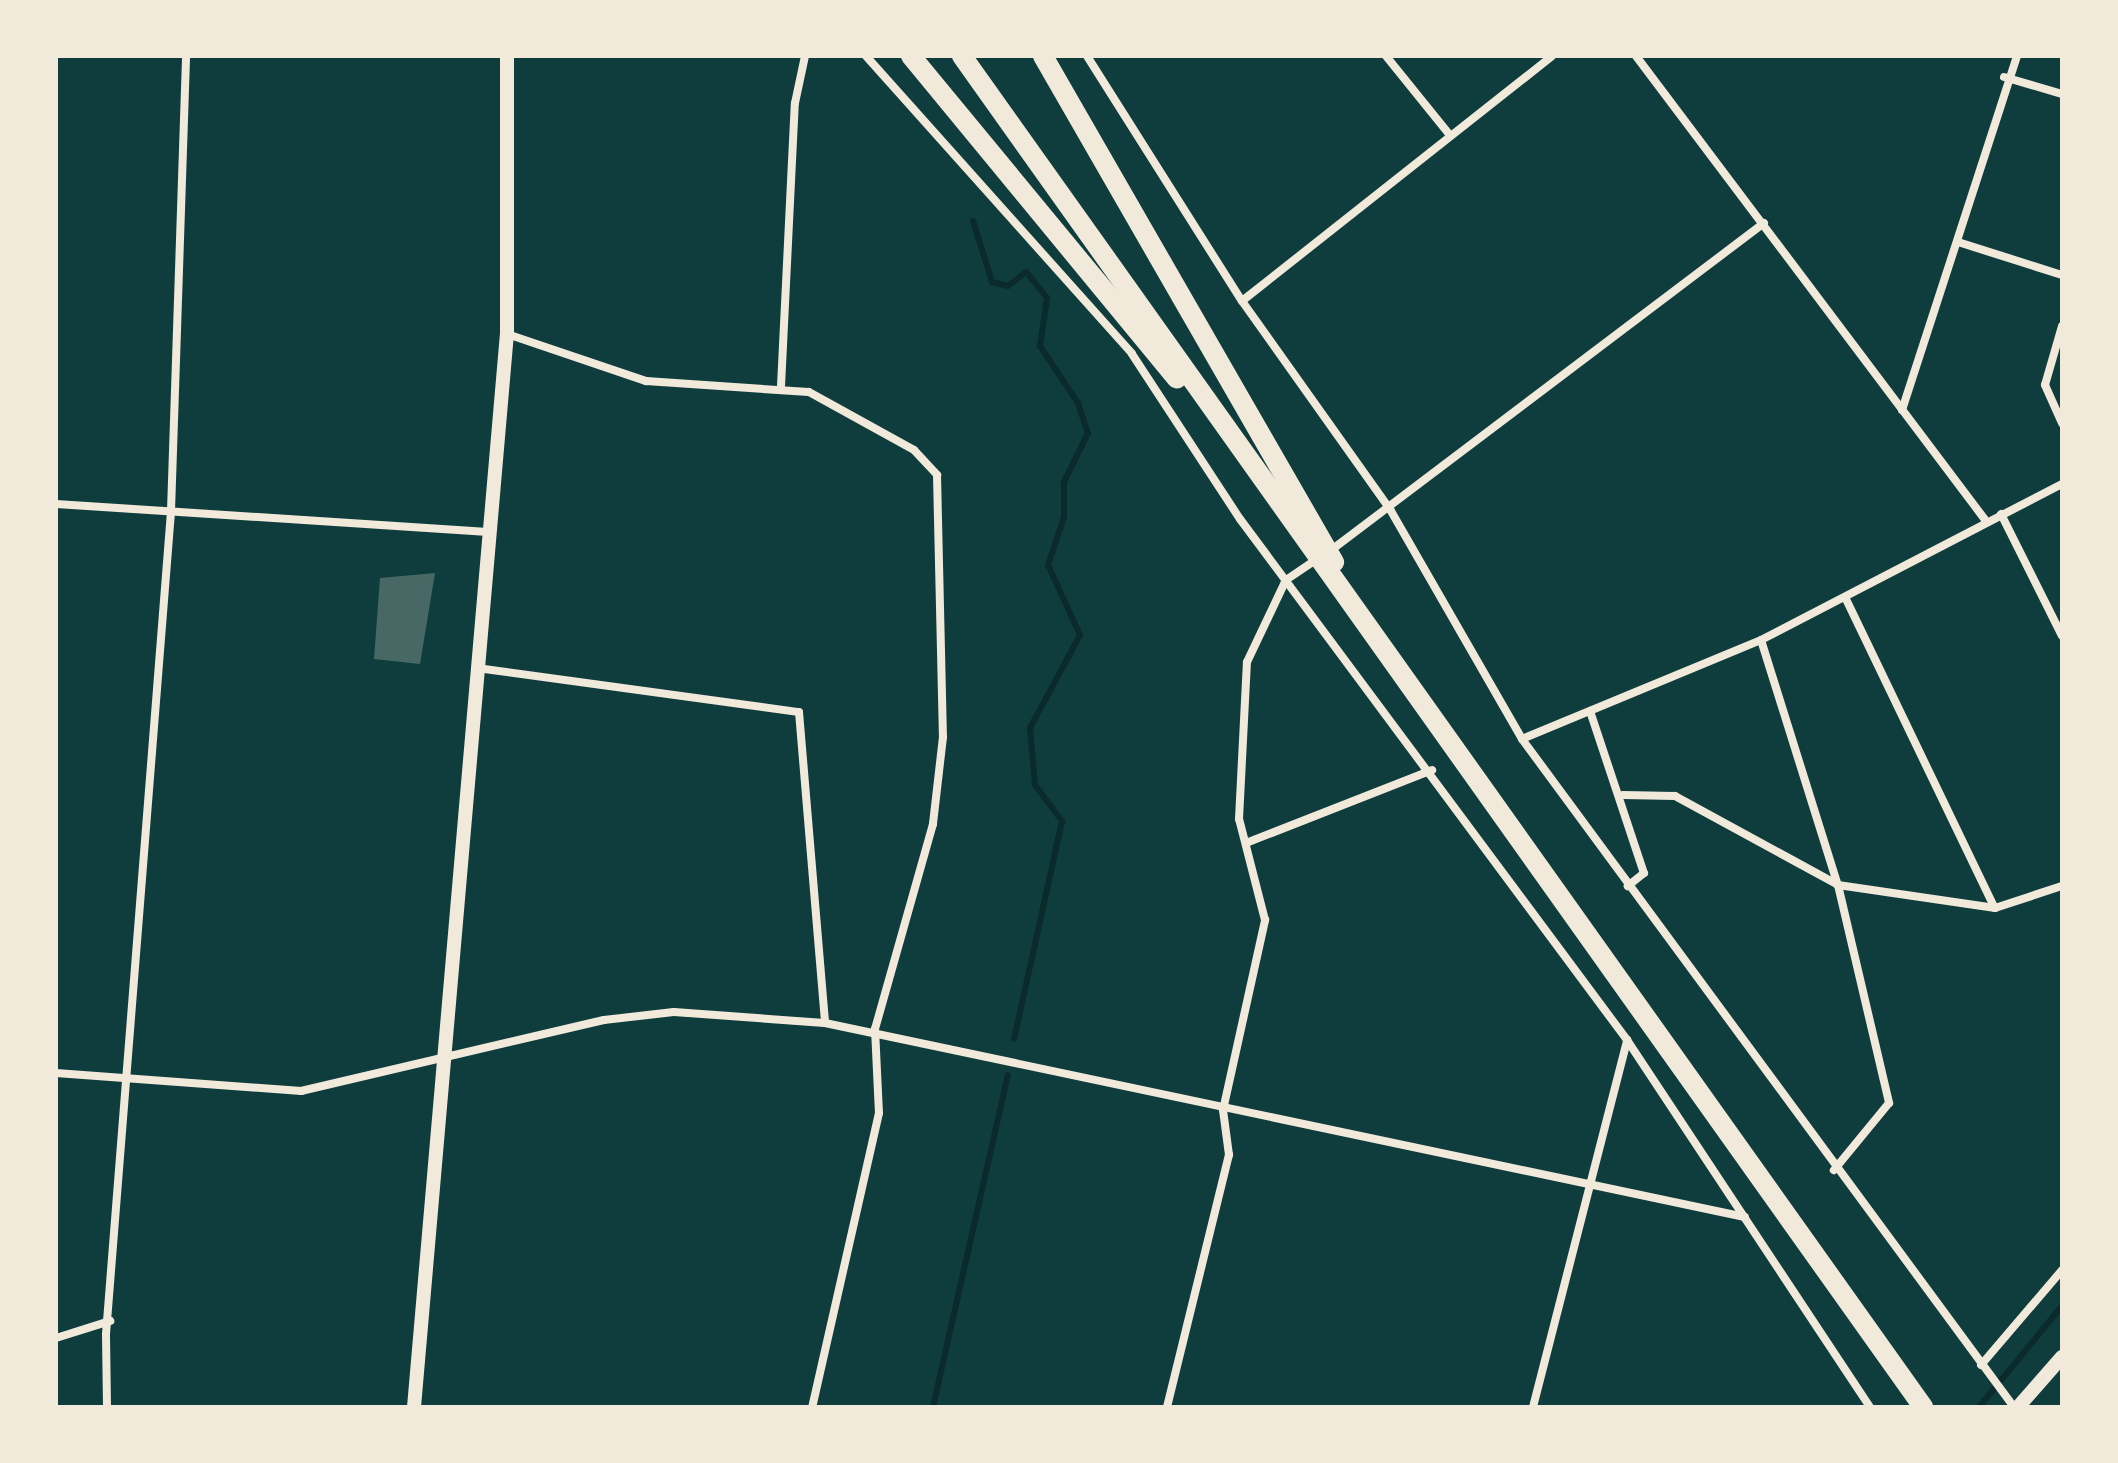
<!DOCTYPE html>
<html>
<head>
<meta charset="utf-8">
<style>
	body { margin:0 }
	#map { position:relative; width:2118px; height:1463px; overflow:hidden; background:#0f3d3e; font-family:Ubuntu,sans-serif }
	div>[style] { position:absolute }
	.stream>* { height:6px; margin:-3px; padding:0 3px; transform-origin:3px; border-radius:3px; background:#0a2a2b }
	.building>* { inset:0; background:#486865 }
	.minor>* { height:8px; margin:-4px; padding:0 4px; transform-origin:4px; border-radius:4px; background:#f1e9da }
	.tertiary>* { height:14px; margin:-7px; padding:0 7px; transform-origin:7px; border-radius:7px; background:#f1e9da }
	.trunk>* { height:20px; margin:-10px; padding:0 10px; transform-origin:10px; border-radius:10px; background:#f1e9da }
	span { translate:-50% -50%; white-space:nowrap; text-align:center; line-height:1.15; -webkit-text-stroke:6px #f1e9da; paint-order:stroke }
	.frame { position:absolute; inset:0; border:58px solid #f1e9da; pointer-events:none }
</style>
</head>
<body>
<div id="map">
	<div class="stream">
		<div style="left:973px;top:221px;width:64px;rotate:72.7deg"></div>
		<div style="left:992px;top:282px;width:16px;rotate:14deg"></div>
		<div style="left:1008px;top:286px;width:23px;rotate:-38deg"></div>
		<div style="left:1026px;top:272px;width:33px;rotate:51deg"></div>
		<div style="left:1047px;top:298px;width:49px;rotate:98.3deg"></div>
		<div style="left:1040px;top:346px;width:69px;rotate:56.3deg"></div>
		<div style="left:1078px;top:403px;width:32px;rotate:72deg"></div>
		<div style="left:1088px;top:433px;width:55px;rotate:116.1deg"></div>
		<div style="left:1064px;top:482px;width:35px;rotate:90deg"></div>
		<div style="left:1064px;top:517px;width:51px;rotate:108.4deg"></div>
		<div style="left:1048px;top:565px;width:77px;rotate:65.4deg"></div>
		<div style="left:1080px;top:635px;width:106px;rotate:118.3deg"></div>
		<div style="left:1030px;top:728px;width:57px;rotate:85deg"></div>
		<div style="left:1035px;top:785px;width:45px;rotate:53.1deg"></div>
		<div style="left:1062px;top:821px;width:223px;rotate:102.4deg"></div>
		<div style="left:933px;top:1407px;width:340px;rotate:-77.3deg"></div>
		<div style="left:1979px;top:1407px;width:131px;rotate:-50.6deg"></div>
	</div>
	<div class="building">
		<div style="clip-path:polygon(435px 573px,420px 664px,374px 659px,380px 578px)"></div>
	</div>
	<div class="minor">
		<div style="left:866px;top:56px;width:399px;rotate:48.2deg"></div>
		<div style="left:1132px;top:354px;width:197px;rotate:56.8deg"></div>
		<div style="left:1240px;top:519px;width:649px;rotate:53.39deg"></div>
		<div style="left:1627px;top:1040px;width:440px;rotate:56.5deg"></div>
		<div style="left:1087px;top:56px;width:290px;rotate:57.7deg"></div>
		<div style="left:1242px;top:301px;width:257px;rotate:54.6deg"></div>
		<div style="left:1391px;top:511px;width:263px;rotate:60.1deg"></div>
		<div style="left:1522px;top:739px;width:830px;rotate:53.63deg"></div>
		<div style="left:1386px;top:56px;width:100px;rotate:51.1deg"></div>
		<div style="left:1636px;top:56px;width:582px;rotate:53.03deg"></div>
		<div style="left:2004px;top:77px;width:60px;rotate:16.3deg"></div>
		<div style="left:1958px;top:242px;width:109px;rotate:17.6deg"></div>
		<div style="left:1242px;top:301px;width:395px;rotate:-38.3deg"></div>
		<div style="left:2062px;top:326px;width:61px;rotate:106.1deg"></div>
		<div style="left:2045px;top:385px;width:42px;rotate:65.9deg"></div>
		<div style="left:507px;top:334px;width:147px;rotate:18.7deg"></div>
		<div style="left:646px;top:381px;width:163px;rotate:3.9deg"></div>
		<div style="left:809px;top:392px;width:120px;rotate:28.9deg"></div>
		<div style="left:914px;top:450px;width:34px;rotate:47deg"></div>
		<div style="left:937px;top:475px;width:262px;rotate:88.7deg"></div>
		<div style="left:943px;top:737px;width:88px;rotate:96.6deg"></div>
		<div style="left:933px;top:824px;width:213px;rotate:105.8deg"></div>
		<div style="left:875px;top:1029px;width:84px;rotate:87.3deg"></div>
		<div style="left:879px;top:1113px;width:302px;rotate:102.8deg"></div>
		<div style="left:781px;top:386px;width:283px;rotate:-87.2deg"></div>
		<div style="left:795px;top:103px;width:48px;rotate:-78deg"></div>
		<div style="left:1902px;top:410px;width:372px;rotate:-72deg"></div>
		<div style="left:56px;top:504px;width:433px;rotate:3.7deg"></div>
		<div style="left:2001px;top:514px;width:136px;rotate:63.4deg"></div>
		<div style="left:1330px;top:551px;width:544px;rotate:-37.08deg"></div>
		<div style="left:1845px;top:597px;width:345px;rotate:64.3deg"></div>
		<div style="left:1761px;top:640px;width:257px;rotate:72.6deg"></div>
		<div style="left:1838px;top:885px;width:224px;rotate:76.8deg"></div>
		<div style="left:1889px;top:1103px;width:87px;rotate:129.4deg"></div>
		<div style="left:477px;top:668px;width:325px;rotate:7.8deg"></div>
		<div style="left:799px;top:712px;width:312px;rotate:85.2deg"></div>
		<div style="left:1590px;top:711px;width:171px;rotate:71.6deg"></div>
		<div style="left:1644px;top:873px;width:21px;rotate:141deg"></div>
		<div style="left:1522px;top:739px;width:259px;rotate:-22.5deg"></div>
		<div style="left:1761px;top:640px;width:339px;rotate:-27.4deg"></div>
		<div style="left:1623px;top:795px;width:52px;rotate:1.1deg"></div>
		<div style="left:1675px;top:796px;width:186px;rotate:28.6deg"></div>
		<div style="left:1838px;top:885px;width:159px;rotate:8.3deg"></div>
		<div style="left:1995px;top:908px;width:71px;rotate:-18.2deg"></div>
		<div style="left:1246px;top:843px;width:200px;rotate:-21.4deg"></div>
		<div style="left:56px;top:1073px;width:246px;rotate:4.2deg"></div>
		<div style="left:301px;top:1091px;width:311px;rotate:-13.2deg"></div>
		<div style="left:604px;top:1020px;width:70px;rotate:-6.5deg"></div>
		<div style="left:674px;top:1012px;width:151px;rotate:4.2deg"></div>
		<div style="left:825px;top:1023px;width:940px;rotate:11.91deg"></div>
		<div style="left:56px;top:1338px;width:57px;rotate:-17.5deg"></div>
		<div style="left:1981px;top:1365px;width:125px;rotate:-49.5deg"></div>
		<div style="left:107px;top:1407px;width:73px;rotate:-90.8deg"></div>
		<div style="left:106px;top:1334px;width:826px;rotate:-85.48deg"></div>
		<div style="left:171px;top:511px;width:455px;rotate:-88.1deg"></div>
		<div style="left:1167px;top:1407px;width:260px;rotate:-76.2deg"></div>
		<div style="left:1229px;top:1155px;width:45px;rotate:-97.6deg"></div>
		<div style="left:1223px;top:1110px;width:195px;rotate:-77.5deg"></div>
		<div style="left:1265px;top:920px;width:104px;rotate:-104.4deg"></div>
		<div style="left:1239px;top:819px;width:157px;rotate:-87.1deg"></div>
		<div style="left:1247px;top:662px;width:91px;rotate:-64.6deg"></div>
		<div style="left:1286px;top:580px;width:40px;rotate:-34deg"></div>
		<div style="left:1533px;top:1407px;width:379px;rotate:-75.6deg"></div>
	</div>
	<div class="tertiary">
		<div style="left:414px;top:1407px;width:1077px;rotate:-85.05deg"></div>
		<div style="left:507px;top:334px;width:278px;rotate:-90deg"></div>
		<div style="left:2018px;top:1407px;width:67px;rotate:-48.7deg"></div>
	</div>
	<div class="trunk">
		<div style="left:911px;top:56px;width:418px;rotate:50.5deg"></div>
		<div style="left:962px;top:56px;width:1658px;rotate:54.57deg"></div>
		<div style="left:1043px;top:56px;width:584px;rotate:60.1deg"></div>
	</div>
	<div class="frame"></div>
</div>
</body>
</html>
